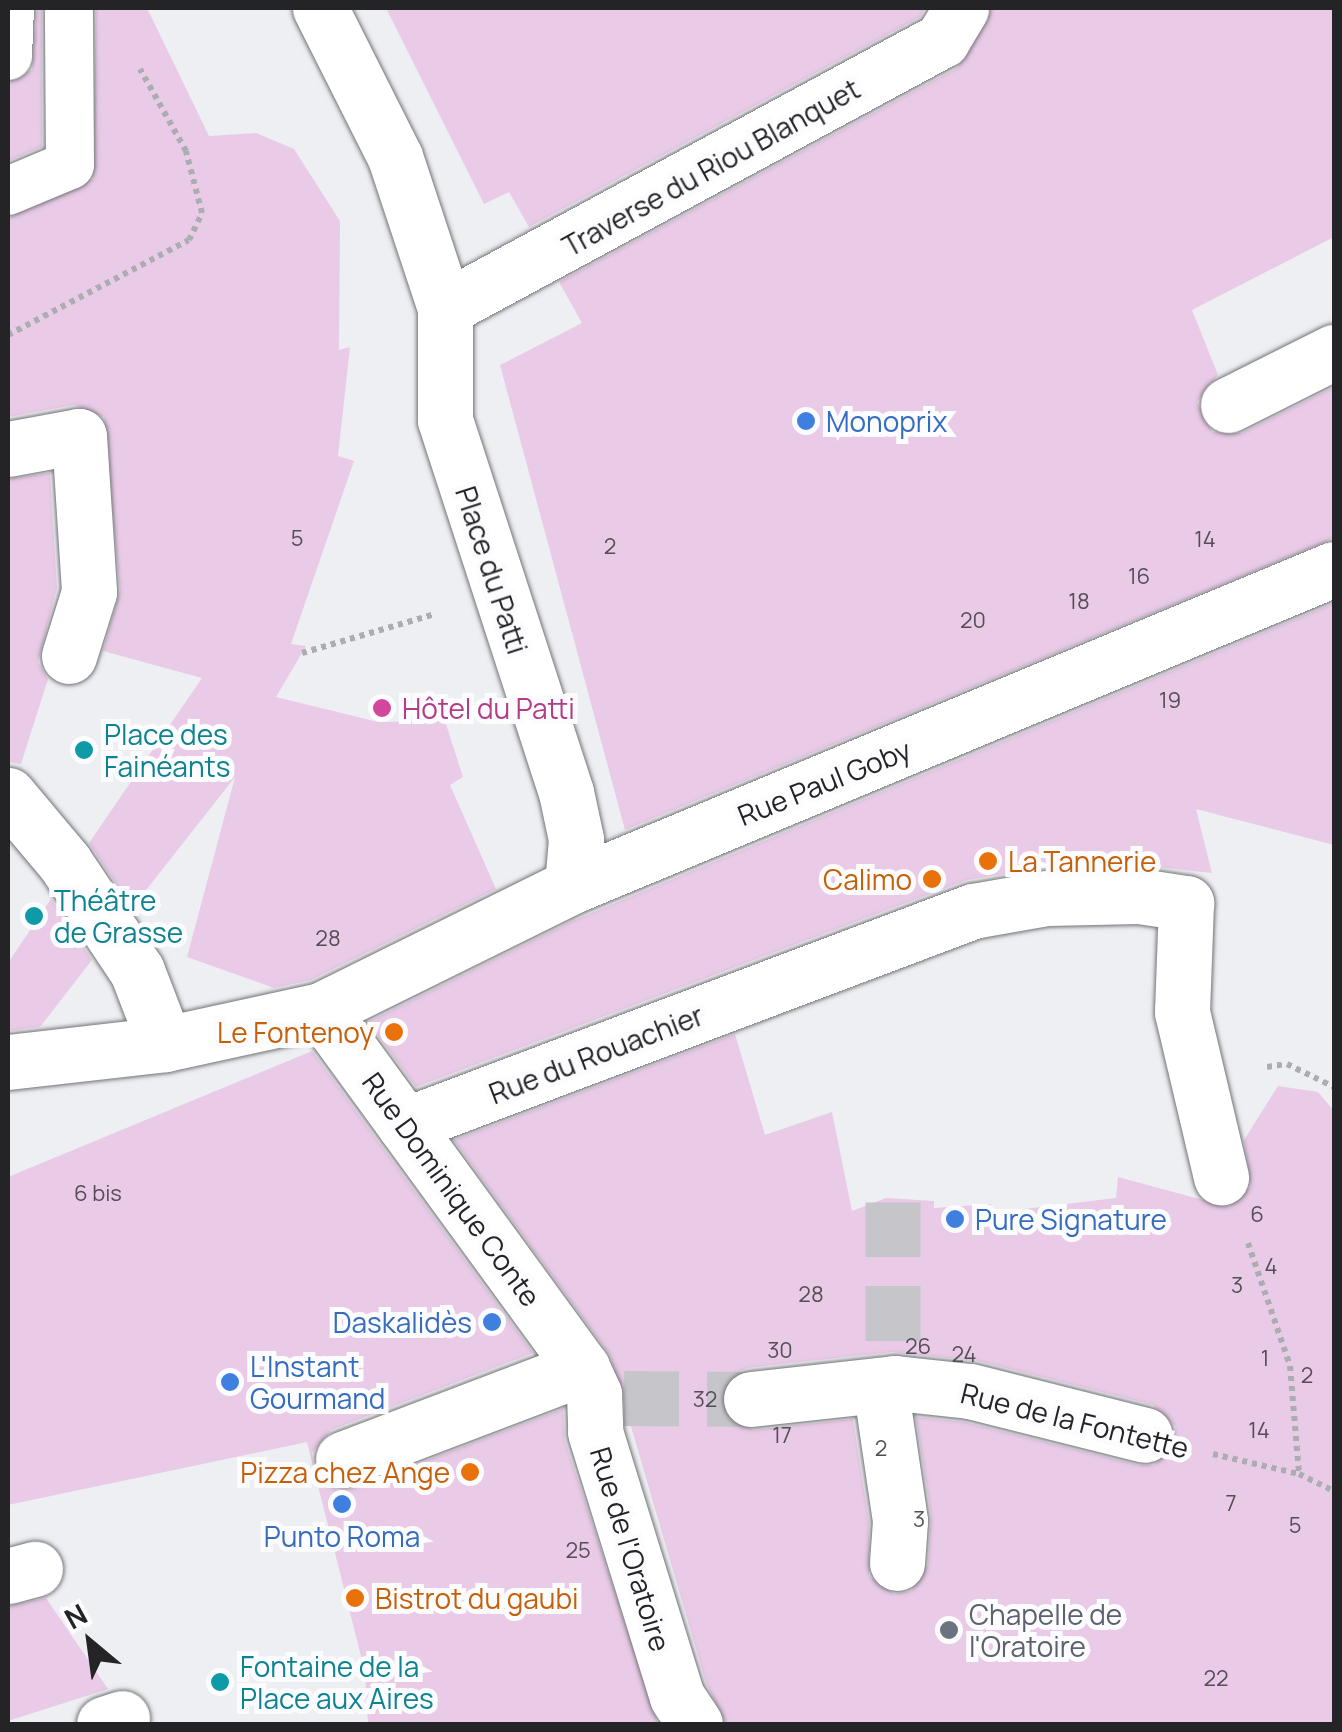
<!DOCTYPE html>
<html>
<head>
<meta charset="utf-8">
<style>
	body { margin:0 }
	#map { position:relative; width:1342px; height:1732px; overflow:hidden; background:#eeeff3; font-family:Manrope,sans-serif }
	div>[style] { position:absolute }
	.building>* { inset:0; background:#e9cae7 }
	.street-tunnel>* { height:55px; margin-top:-27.5px; transform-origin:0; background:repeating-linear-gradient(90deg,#c6c6ca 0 55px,transparent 0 83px) }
	.path>* { height:6px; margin-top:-3px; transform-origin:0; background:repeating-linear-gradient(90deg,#acadb0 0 5px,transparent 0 10px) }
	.roads { filter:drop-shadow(0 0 2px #747478) drop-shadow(0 0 2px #747478) }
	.lane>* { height:48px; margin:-24px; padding:0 24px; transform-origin:24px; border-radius:24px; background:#fff }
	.street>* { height:55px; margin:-27.5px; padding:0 27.5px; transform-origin:27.5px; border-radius:27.5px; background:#fff }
	.dots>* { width:28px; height:28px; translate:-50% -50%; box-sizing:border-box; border:5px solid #fcfcff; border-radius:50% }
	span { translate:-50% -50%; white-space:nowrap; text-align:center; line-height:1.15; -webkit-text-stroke:10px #fcfcff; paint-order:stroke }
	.number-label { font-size:22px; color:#554e56 }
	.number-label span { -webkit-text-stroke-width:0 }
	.street-label { font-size:28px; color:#242426 }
	.shop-label { font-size:28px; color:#366cbe }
	.left { translate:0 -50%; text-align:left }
	.right { translate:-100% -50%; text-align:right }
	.hotel-label { font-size:28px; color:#b23c85 }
	.culture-label { font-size:28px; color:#0d838f }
	.food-label { font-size:28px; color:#c56008 }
	.worship-label { font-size:28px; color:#5b616d }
	.frame { position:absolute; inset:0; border:10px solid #242426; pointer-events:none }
	.north { position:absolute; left:40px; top:1592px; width:100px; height:100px; -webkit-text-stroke:8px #fcfcff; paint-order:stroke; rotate:331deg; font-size:28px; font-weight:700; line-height:40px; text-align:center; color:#242426 }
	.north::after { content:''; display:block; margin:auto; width:35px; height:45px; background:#242426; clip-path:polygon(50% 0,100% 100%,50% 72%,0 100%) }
</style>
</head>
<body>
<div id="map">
	<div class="building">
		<div style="clip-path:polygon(37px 8px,42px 8px,42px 147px,8px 161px,8px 83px,32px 70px)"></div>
		<div style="clip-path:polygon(96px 8px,147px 8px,209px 136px,256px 133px,294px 149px,340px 221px,339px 350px,350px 347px,338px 456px,354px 461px,291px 644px,306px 646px,276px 697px,378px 722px,445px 721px,463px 777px,450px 785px,496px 889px,311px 980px,274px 988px,187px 957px,235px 777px,132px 908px,89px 843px,202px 678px,103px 651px,120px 591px,104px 417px,74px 405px,8px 417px,8px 218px,93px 179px)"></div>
		<div style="clip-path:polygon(386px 8px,925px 8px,920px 17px,529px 227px,509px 192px,484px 204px)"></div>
		<div style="clip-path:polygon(992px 8px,1334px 8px,1334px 237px,1192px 310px,1218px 375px,1197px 402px,1212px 432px,1242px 433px,1334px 387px,1334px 538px,625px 830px,500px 365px,582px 323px,559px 282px,957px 68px)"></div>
		<div style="clip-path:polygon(50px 473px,57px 588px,38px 662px,48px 679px,21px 764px,8px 762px,8px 479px)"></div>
		<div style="clip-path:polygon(1334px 603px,1334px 845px,1196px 809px,1212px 873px,1138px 865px,1046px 867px,967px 880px,416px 1087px,368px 1022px,570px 922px)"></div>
		<div style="clip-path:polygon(51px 899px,92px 960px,40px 1027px,8px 1031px,8px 963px)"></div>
		<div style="clip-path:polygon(evenodd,735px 1034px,765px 1135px,832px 1112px,852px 1211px,886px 1198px,934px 1201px,934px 1208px,991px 1204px,991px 1213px,1116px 1198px,1118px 1177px,1229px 1207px,1251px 1187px,1244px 1140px,1278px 1086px,1318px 1092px,1334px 1111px,1334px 1724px,726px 1724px,706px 1683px,610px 1355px,454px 1140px,735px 1034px,892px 1352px,978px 1361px,1153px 1405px,1175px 1426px,1175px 1444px,1154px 1465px,1138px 1465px,964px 1422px,916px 1417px,931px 1516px,928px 1565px,911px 1591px,894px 1594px,869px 1576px,869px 1522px,853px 1419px,753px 1430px,726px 1418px,720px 1401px,732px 1374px,747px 1368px,892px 1352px)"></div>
		<div style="clip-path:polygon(312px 1051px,533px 1353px,331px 1430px,312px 1453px,314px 1471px,337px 1490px,354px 1488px,563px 1409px,565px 1441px,658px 1724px,368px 1724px,365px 1672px,307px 1442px,8px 1505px,8px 1177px)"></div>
		<div style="clip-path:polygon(46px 1598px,108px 1689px,8px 1721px,8px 1606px)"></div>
	</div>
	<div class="street-tunnel">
		<div style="left:893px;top:1202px;width:160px;rotate:90deg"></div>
		<div style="left:624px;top:1398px;width:127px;rotate:0.5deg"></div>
	</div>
	<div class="path">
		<div style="left:8px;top:335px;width:204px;rotate:-27.7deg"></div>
		<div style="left:189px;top:240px;width:30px;rotate:-64deg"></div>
		<div style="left:202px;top:213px;width:64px;rotate:-104.5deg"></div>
		<div style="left:186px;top:151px;width:94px;rotate:-119.3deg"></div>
		<div style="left:302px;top:653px;width:139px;rotate:-16.3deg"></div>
		<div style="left:1267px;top:1067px;width:20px;rotate:-9deg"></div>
		<div style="left:1287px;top:1064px;width:52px;rotate:26.1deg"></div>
		<div style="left:1248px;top:1243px;width:130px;rotate:71.1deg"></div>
		<div style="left:1290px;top:1366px;width:108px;rotate:85.2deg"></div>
		<div style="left:1213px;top:1454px;width:88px;rotate:13.1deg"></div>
		<div style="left:1299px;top:1474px;width:39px;rotate:26deg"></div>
	</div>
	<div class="roads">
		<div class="lane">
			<div style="left:8px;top:56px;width:48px;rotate:-87.6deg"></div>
			<div style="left:8px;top:191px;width:67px;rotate:-22.8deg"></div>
			<div style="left:70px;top:165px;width:157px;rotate:-90.4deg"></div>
		</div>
		<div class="street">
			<div style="left:320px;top:8px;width:167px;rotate:63.3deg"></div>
			<div style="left:395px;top:157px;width:159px;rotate:71.7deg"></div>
			<div style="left:445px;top:308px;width:112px;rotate:90deg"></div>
			<div style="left:445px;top:420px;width:391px;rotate:72deg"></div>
			<div style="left:566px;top:792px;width:48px;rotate:78deg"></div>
			<div style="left:576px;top:839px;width:47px;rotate:94.9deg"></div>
			<div style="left:445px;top:308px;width:565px;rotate:-28.34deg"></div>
			<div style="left:942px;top:40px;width:37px;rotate:-59deg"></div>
			<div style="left:1228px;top:405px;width:119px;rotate:-26.6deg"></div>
			<div style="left:8px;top:449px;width:72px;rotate:-10.4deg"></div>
			<div style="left:79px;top:436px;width:156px;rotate:86.3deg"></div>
			<div style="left:89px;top:592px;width:67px;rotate:107.4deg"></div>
			<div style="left:8px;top:795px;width:89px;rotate:50deg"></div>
			<div style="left:65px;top:863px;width:130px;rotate:56.3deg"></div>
			<div style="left:137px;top:971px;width:78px;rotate:69deg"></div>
			<div style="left:321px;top:1010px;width:443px;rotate:53.9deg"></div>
			<div style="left:582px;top:1368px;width:29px;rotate:65deg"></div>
			<div style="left:594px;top:1394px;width:38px;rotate:88deg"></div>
			<div style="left:595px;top:1432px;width:277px;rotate:72.8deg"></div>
			<div style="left:677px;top:1697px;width:32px;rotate:56deg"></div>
			<div style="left:8px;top:1062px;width:158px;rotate:-6.5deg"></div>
			<div style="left:165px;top:1044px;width:160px;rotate:-12.3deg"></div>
			<div style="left:321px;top:1010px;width:280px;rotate:-26.3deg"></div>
			<div style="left:572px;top:886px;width:825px;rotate:-22.59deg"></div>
			<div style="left:405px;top:1125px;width:607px;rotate:-20.64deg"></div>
			<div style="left:973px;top:911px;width:75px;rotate:-10deg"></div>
			<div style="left:1047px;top:898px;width:92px;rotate:-1.2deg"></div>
			<div style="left:1139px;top:896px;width:48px;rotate:8.5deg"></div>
			<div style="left:1186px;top:903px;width:109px;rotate:92.1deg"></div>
			<div style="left:1182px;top:1012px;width:170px;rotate:76.7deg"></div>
			<div style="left:880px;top:1385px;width:137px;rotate:81.6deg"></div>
			<div style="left:900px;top:1521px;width:42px;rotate:94.1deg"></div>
			<div style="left:751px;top:1399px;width:145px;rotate:-6.3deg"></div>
			<div style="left:895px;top:1383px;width:75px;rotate:6.1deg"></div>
			<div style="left:970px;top:1391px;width:180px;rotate:14.1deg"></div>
			<div style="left:343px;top:1459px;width:256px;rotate:-20.8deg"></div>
			<div style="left:8px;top:1576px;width:28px;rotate:-15deg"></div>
			<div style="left:104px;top:1724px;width:19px;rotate:-18deg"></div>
		</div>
	</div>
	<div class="dots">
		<div style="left:806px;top:421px;background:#3f7fe0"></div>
		<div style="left:382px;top:708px;background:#d1479c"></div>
		<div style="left:84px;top:750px;background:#0f9aa8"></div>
		<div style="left:988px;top:861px;background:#e8710a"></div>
		<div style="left:932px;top:879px;background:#e8710a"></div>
		<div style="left:34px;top:916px;background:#0f9aa8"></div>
		<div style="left:394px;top:1032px;background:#e8710a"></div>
		<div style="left:955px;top:1219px;background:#3f7fe0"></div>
		<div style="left:492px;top:1322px;background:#3f7fe0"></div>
		<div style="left:230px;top:1382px;background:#3f7fe0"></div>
		<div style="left:470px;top:1472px;background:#e8710a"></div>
		<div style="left:342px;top:1504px;background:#3f7fe0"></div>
		<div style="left:355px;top:1598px;background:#e8710a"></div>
		<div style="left:949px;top:1630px;background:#6b7280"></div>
		<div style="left:220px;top:1682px;background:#0f9aa8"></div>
	</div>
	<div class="number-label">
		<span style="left:297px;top:539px">5</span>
		<span style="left:1205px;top:540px">14</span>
		<span style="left:610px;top:547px">2</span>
		<span style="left:1139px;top:577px">16</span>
		<span style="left:1079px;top:602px">18</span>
		<span style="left:973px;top:621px">20</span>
		<span style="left:1170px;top:701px">19</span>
		<span style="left:328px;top:939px">28</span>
		<span style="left:98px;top:1194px">6 bis</span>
		<span style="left:1257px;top:1215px">6</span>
		<span style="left:1271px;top:1267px">4</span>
		<span style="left:1237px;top:1286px">3</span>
		<span style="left:811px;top:1295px">28</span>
		<span style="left:918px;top:1347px">26</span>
		<span style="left:780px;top:1351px">30</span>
		<span style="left:964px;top:1355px">24</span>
		<span style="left:1265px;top:1359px">1</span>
		<span style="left:1307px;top:1376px">2</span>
		<span style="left:705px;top:1400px">32</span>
		<span style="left:1259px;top:1431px">14</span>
		<span style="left:782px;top:1436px">17</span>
		<span style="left:881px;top:1449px">2</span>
		<span style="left:1231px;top:1504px">7</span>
		<span style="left:919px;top:1520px">3</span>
		<span style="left:1295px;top:1526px">5</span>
		<span style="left:578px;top:1551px">25</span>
		<span style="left:1216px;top:1679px">22</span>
	</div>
	<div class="street-label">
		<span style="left:711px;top:167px;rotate:-29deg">Traverse du Riou Blanquet</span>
		<span style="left:492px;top:570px;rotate:72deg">Place du Patti</span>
		<span style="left:824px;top:782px;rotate:-22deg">Rue Paul Goby</span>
		<span style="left:596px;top:1054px;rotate:-21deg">Rue du Rouachier</span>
		<span style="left:452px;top:1189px;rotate:54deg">Rue Dominique Conte</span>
		<span style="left:1075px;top:1420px;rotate:14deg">Rue de la Fontette</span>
		<span style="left:631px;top:1549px;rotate:73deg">Rue de l'Oratoire</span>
	</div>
	<div class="shop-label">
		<span class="left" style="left:826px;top:421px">Monoprix</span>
		<span class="left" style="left:975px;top:1219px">Pure Signature</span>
		<span class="right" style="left:472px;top:1322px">Daskalidès</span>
		<span class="left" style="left:250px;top:1382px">L'Instant<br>Gourmand</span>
		<span style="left:342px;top:1536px">Punto Roma</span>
	</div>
	<div class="hotel-label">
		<span class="left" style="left:402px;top:708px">Hôtel du Patti</span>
	</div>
	<div class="culture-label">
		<span class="left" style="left:104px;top:750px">Place des<br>Fainéants</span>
		<span class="left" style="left:54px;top:916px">Théâtre<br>de Grasse</span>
		<span class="left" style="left:240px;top:1682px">Fontaine de la<br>Place aux Aires</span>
	</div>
	<div class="food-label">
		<span class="left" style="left:1008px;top:861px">La Tannerie</span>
		<span class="right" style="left:912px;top:879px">Calimo</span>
		<span class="right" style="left:374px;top:1032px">Le Fontenoy</span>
		<span class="right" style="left:450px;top:1472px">Pizza chez Ange</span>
		<span class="left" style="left:375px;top:1598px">Bistrot du gaubi</span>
	</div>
	<div class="worship-label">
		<span class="left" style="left:969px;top:1630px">Chapelle de<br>l'Oratoire</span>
	</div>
	<div class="frame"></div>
	<div class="north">N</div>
</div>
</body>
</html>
